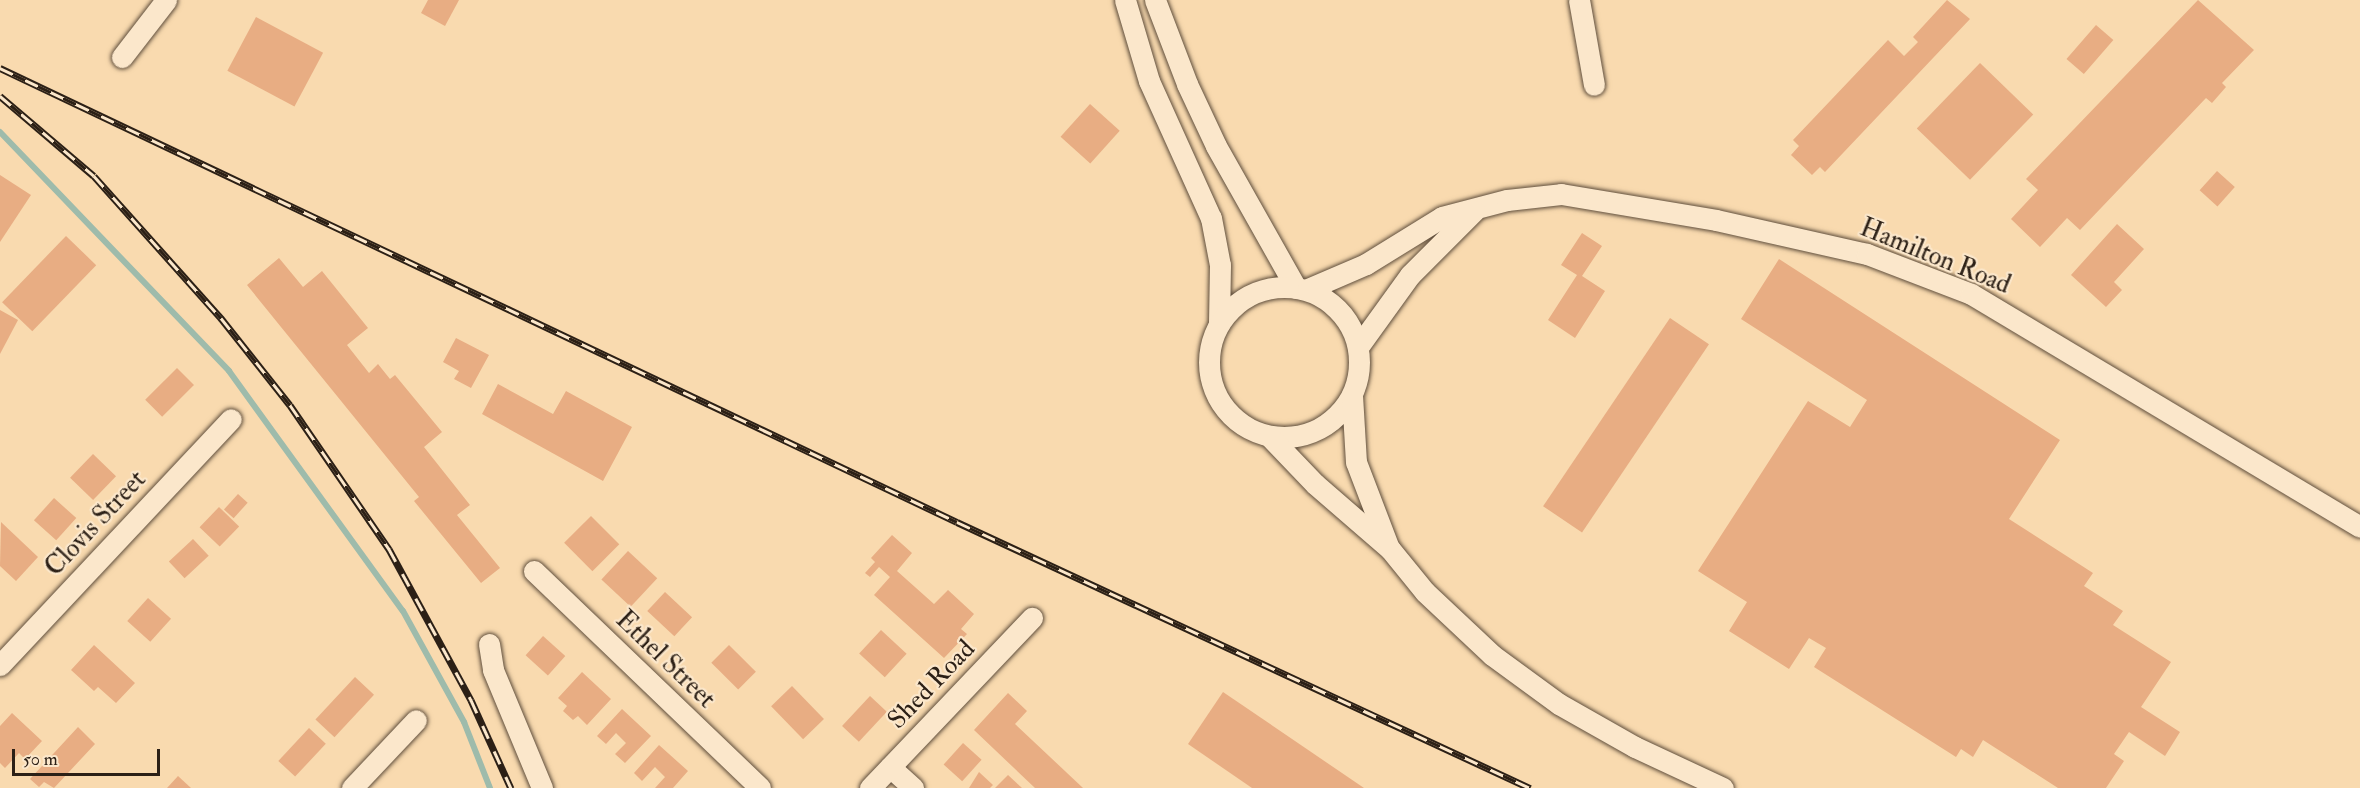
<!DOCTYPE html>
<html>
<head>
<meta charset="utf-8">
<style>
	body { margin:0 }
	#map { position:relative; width:2360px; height:788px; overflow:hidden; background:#f9daaf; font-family:"IM FELL Double Pica",serif }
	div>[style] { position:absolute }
	.stream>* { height:6px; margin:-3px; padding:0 3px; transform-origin:3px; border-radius:3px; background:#9ebbab }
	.building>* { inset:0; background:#e8ad83; transform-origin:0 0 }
	.roads { filter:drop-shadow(0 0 2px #5f4e3c) drop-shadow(0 0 2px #5f4e3c) }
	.street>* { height:21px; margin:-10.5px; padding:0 10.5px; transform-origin:10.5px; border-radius:10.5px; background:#fbe7cb }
	.street>.ring { margin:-10.5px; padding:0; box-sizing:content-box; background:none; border:21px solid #fbe7cb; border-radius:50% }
	.rail>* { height:7px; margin-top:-3.5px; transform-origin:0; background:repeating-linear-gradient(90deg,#fbe7cb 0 14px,#2c2016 0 28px); box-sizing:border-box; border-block:2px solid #2c2016 }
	span { translate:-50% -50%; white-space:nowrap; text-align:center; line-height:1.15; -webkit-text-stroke:4.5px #fbe7cb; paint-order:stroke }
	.street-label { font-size:26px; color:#2c2016 }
	.scale { position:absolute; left:12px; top:749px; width:148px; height:27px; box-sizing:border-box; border:3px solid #2c2016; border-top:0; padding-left:8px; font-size:18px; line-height:21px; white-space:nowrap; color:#2c2016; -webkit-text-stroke:4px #fbe7cb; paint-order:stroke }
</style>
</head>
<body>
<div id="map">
	<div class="stream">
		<div style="left:0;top:132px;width:331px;rotate:46.2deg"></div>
		<div style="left:229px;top:371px;width:296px;rotate:54.1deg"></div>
		<div style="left:403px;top:611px;width:127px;rotate:61.2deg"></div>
		<div style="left:464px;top:722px;width:71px;rotate:68.5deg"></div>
	</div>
	<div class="building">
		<div style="clip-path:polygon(428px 0,459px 0,445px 26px,421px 13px)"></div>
		<div style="clip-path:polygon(1947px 0,1970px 19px,1825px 172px,1820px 167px,1812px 175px,1791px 155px,1799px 146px,1793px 140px,1888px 40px,1904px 56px,1918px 42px,1913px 37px)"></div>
		<div style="clip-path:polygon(2198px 0,2254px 50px,2222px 83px,2226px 87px,2212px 103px,2206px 98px,2080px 230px,2067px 218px,2040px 247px,2011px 219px,2038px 190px,2026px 179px)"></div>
		<div style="left:256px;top:17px;width:76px;height:61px;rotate:28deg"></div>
		<div style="left:2096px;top:25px;width:23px;height:45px;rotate:41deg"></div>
		<div style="left:1980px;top:63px;width:74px;height:91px;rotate:44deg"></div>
		<div style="left:1090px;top:104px;width:40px;height:44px;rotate:42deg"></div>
		<div style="left:2217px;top:171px;width:24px;height:26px;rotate:42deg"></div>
		<div style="clip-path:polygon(0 175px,31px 195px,0 242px)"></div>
		<div style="clip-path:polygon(2117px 224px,2144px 249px,2114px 282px,2122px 290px,2106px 307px,2071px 275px)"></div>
		<div style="clip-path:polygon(1582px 233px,1602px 246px,1582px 276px,1605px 291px,1575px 338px,1548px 320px,1577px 275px,1561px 265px)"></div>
		<div style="left:66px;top:236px;width:42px;height:92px;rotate:44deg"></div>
		<div style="clip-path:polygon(279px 258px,303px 287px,322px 271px,368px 328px,347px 345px,369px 373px,378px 364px,390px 379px,395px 375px,442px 432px,424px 447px,470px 505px,457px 515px,500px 568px,481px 583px,414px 501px,419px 497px,247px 285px)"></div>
		<div style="clip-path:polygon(1779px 259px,2060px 440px,2009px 519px,2093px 573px,2084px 586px,2123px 611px,2113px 625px,2171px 662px,2141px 707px,2180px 732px,2165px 756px,2129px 732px,2114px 754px,2124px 761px,2106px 788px,2058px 788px,1983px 740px,1973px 757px,1961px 749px,1956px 757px,1814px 667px,1826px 648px,1809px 638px,1789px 669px,1729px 631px,1747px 602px,1698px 571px,1808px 401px,1850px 427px,1867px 400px,1741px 319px)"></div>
		<div style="clip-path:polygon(0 310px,18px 320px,0 354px)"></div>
		<div style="left:1670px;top:318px;width:47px;height:227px;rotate:34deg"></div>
		<div style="clip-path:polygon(456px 338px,489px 355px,471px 388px,454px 379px,459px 371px,443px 362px)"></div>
		<div style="left:177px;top:368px;width:24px;height:45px;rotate:45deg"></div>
		<div style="clip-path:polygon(498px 384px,553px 414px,566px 391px,632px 427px,603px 481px,482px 414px)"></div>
		<div style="left:93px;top:454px;width:32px;height:33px;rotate:44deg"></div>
		<div style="left:238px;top:494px;width:13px;height:21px;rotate:42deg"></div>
		<div style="left:54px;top:498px;width:30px;height:30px;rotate:42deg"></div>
		<div style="left:219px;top:507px;width:28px;height:28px;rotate:44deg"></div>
		<div style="left:591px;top:516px;width:40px;height:38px;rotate:45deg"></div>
		<div style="clip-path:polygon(1px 522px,38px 557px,16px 581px,0 566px)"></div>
		<div style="clip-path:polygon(892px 535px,912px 553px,897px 571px,934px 604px,948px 590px,974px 614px,961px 629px,967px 634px,944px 658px,874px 595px,890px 577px,879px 567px,870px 577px,865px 573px,875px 562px,871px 558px)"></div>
		<div style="left:193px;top:539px;width:23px;height:33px;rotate:47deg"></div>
		<div style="left:628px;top:551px;width:40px;height:39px;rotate:43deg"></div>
		<div style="left:665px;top:592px;width:37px;height:26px;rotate:43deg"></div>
		<div style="left:148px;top:598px;width:31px;height:31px;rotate:42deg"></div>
		<div style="left:881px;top:630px;width:35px;height:32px;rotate:43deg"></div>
		<div style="left:543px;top:636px;width:30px;height:26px;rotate:42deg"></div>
		<div style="clip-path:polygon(94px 645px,135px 683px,116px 703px,98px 687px,94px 691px,71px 670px)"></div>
		<div style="left:729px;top:645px;width:38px;height:25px;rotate:45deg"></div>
		<div style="clip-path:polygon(582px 672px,611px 699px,587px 725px,578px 716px,573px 720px,563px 711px,567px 706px,558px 698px)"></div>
		<div style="left:355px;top:677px;width:26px;height:58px;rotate:43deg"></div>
		<div style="left:792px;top:686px;width:46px;height:29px;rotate:46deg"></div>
		<div style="clip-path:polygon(1223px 692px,1364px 788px,1252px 788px,1188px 744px)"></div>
		<div style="clip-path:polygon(1008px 693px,1027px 711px,1015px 724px,1083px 788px,1035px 788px,974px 730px)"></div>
		<div style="left:870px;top:696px;width:23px;height:41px;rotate:43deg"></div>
		<div style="clip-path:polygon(622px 709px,651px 736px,625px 763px,615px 754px,626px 743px,616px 733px,606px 744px,597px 736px)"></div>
		<div style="clip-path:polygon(12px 713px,42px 741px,25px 759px,19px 753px,5px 768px,0 763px,0 726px)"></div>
		<div style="clip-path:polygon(78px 727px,95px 744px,54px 788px,44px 782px,39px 787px,30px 779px)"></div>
		<div style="left:309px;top:728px;width:23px;height:45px;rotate:43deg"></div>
		<div style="left:963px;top:743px;width:25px;height:29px;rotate:42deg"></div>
		<div style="clip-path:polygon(659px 745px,688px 771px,673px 788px,655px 788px,665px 777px,655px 767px,642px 781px,634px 773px)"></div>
		<div style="clip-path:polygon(979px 772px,993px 785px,990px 788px,969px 788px)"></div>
		<div style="clip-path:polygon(1008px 775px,1022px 788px,995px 788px)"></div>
		<div style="clip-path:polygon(178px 776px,191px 788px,167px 788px)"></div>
	</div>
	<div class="roads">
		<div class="street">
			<div style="left:1125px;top:0;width:84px;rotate:73.5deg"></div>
			<div style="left:1149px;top:81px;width:150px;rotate:65.7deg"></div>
			<div style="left:1211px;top:218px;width:48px;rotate:79.2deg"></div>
			<div style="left:1220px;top:265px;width:59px;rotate:91deg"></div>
			<div style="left:1155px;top:0;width:90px;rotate:69.1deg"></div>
			<div style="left:1187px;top:84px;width:68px;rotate:64.9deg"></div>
			<div style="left:1216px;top:146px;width:163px;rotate:60.6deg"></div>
			<div style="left:1579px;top:0;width:86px;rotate:80deg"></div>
			<div style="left:122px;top:57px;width:72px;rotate:-52.3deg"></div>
			<div class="ring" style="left:1209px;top:287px;width:129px;height:129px"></div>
			<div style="left:1308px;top:289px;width:63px;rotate:-23.3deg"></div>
			<div style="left:1366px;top:264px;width:89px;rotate:-31.7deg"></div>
			<div style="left:1442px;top:217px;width:67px;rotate:-14.7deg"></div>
			<div style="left:1507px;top:200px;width:54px;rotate:-6.3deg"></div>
			<div style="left:1561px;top:194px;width:157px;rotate:9.5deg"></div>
			<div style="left:1716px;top:220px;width:155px;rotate:12.7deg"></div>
			<div style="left:1867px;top:254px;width:111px;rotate:21deg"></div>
			<div style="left:1971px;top:294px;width:453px;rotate:30.9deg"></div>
			<div style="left:1358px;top:347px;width:89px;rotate:-54.2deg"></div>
			<div style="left:1410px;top:275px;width:91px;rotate:-45deg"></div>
			<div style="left:1352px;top:395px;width:67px;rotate:86.6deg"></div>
			<div style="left:1356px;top:462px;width:90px;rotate:69.1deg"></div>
			<div style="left:1270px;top:437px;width:65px;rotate:46.2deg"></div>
			<div style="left:1315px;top:484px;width:99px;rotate:40.9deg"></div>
			<div style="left:1390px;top:549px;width:55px;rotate:50.9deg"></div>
			<div style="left:1425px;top:592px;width:92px;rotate:43.2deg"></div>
			<div style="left:1492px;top:655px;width:83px;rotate:36.2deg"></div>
			<div style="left:1559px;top:704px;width:87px;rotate:29.5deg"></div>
			<div style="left:1635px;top:747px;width:97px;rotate:25deg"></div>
			<div style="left:534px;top:571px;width:313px;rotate:43.8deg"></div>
			<div style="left:489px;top:644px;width:26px;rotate:81deg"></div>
			<div style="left:493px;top:670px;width:128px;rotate:67.4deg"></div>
			<div style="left:0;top:665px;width:337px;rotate:-46.8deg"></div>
			<div style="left:890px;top:767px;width:31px;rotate:42deg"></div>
			<div style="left:352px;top:788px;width:93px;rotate:-46.7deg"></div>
			<div style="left:870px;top:788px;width:235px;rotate:-46.4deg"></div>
		</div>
	</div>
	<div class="rail">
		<div style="left:0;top:68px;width:1059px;rotate:25.38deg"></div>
		<div style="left:957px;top:522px;width:632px;rotate:24.9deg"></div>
		<div style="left:0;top:96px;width:123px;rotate:40.4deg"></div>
		<div style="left:94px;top:176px;width:191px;rotate:48.2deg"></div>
		<div style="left:221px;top:318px;width:111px;rotate:51.6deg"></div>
		<div style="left:290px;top:405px;width:175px;rotate:55.5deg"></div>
		<div style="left:389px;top:549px;width:172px;rotate:61.5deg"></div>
		<div style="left:471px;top:700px;width:97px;rotate:65.6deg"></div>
	</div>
	<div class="street-label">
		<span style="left:1935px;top:257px;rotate:22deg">Hamilton Road</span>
		<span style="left:96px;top:524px;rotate:-47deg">Clovis Street</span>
		<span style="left:665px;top:660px;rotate:44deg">Ethel Street</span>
		<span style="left:932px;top:685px;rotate:-46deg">Shed Road</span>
	</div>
	<div class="scale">50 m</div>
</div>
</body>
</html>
